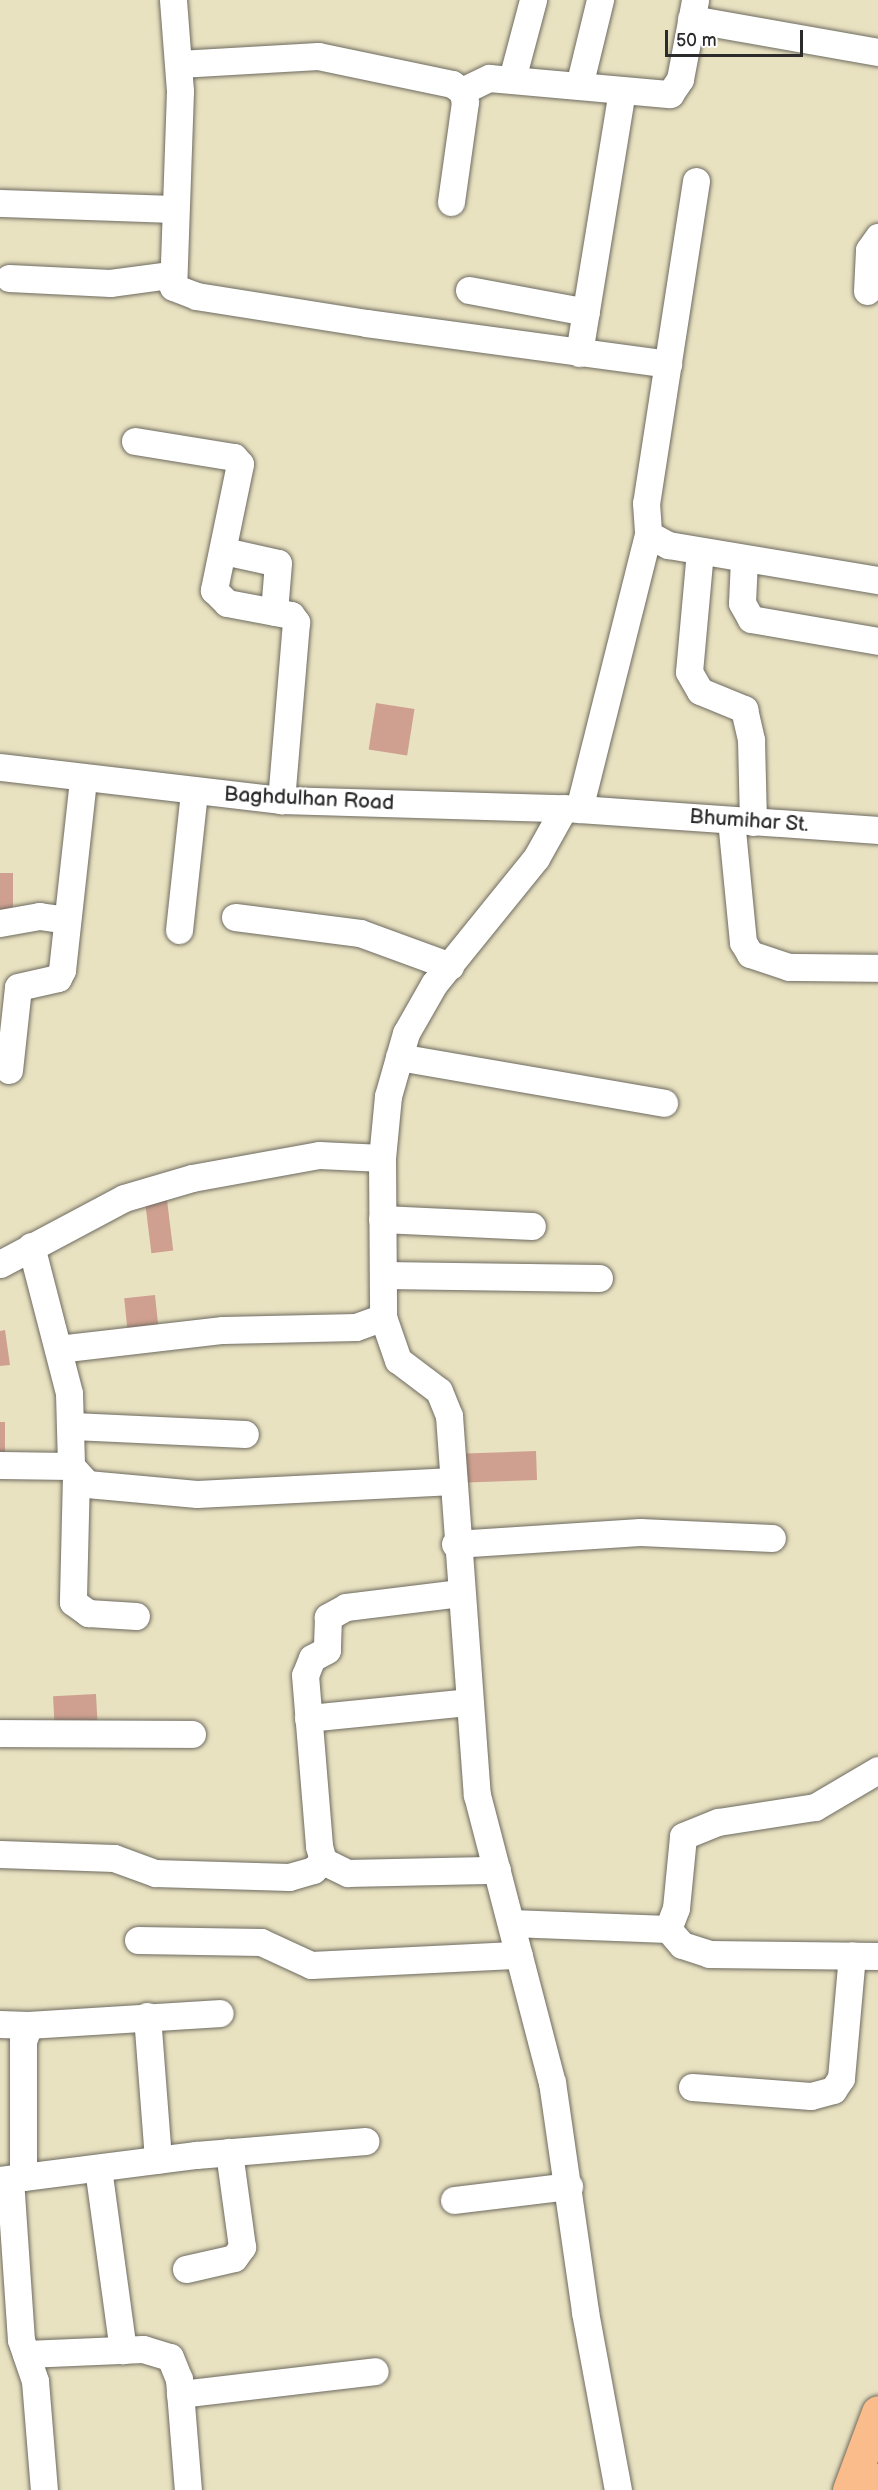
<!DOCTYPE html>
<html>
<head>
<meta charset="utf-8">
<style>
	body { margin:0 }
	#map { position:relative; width:878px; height:2490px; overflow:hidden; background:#e9e2c1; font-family:"Balsamiq Sans",sans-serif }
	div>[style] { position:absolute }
	.building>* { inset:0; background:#cfa090; transform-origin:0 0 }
	.roads { filter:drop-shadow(0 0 2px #6e6b60) drop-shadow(0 0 2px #6e6b60) }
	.minor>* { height:27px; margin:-13.5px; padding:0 13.5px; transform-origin:13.5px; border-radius:13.5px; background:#fff }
	.major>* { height:33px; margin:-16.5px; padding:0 16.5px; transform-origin:16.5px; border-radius:16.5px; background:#f9bc8a }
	span { translate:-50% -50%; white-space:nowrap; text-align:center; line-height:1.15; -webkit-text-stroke:4.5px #fff; paint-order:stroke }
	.street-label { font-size:21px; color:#2b2b2b }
	.scale { position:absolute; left:665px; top:30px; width:138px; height:27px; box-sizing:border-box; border:3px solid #2b2b2b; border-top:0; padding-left:8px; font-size:18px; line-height:21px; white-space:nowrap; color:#2b2b2b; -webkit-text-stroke:4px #fff; paint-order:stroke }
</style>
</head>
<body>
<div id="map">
	<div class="building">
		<div style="left:376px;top:703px;width:39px;height:47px;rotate:9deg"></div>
		<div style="left:0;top:873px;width:13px;height:45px"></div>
		<div style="left:167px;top:1200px;width:51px;height:22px;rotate:83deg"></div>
		<div style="left:155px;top:1295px;width:40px;height:31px;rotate:84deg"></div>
		<div style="clip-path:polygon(5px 1330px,10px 1365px,0 1366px,0 1331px)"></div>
		<div style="left:0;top:1422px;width:5px;height:36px"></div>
		<div style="left:536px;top:1451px;width:29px;height:70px;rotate:88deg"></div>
		<div style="left:96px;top:1694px;width:34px;height:43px;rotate:87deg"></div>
	</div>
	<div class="roads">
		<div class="minor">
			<div style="left:173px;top:0;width:91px;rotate:85.6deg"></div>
			<div style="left:180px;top:91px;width:196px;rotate:92deg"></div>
			<div style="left:173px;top:287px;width:25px;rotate:21deg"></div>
			<div style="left:196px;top:296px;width:172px;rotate:9deg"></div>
			<div style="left:366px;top:323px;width:305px;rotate:7.7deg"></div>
			<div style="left:691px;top:19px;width:190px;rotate:10deg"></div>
			<div style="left:179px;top:64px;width:139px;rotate:-3.3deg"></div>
			<div style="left:318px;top:56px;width:137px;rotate:11.8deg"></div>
			<div style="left:452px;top:84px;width:12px;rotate:35deg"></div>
			<div style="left:462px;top:91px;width:11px;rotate:75deg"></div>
			<div style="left:465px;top:102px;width:101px;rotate:98deg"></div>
			<div style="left:512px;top:79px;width:82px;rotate:-75.1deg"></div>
			<div style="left:579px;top:86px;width:89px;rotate:-76.3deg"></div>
			<div style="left:462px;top:91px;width:30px;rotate:-26deg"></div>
			<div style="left:489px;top:78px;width:182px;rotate:5.1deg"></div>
			<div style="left:670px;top:94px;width:18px;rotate:-56deg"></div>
			<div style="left:680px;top:79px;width:80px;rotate:-79.2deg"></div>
			<div style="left:696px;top:181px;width:326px;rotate:98.8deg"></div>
			<div style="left:646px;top:503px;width:31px;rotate:86deg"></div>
			<div style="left:648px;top:534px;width:23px;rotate:29deg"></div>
			<div style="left:668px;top:545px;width:213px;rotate:9.5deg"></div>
			<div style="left:0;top:203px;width:174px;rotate:2deg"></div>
			<div style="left:9px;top:278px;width:101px;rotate:2.8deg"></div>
			<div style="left:110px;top:283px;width:61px;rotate:-7.6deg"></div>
			<div style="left:469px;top:290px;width:119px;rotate:10.6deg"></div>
			<div style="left:867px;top:291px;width:41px;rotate:-87.2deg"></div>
			<div style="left:869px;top:250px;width:16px;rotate:-55deg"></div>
			<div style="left:579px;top:353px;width:266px;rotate:-80.7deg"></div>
			<div style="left:135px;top:441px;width:100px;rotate:9.2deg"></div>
			<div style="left:234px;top:457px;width:9px;rotate:49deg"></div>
			<div style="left:240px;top:464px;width:129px;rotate:101.7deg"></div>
			<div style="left:214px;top:590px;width:18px;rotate:45deg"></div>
			<div style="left:227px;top:603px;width:65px;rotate:10.6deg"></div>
			<div style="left:291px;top:615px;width:9px;rotate:54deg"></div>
			<div style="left:296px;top:622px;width:179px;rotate:94.8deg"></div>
			<div style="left:224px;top:551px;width:55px;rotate:12.5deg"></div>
			<div style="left:278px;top:563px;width:49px;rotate:94.7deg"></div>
			<div style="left:700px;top:551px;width:121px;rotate:95.2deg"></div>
			<div style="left:689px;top:672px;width:22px;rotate:60deg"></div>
			<div style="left:700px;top:691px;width:48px;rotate:22.2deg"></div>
			<div style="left:744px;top:709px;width:32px;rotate:77deg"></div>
			<div style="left:751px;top:740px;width:82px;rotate:88.6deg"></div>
			<div style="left:744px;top:559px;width:44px;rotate:92.6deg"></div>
			<div style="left:742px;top:603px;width:18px;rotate:61deg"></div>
			<div style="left:751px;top:619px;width:129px;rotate:9.8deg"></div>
			<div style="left:0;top:767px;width:283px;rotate:6.7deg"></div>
			<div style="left:281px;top:800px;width:298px;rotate:1.7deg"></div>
			<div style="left:579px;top:809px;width:300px;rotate:4deg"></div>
			<div style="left:564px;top:808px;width:57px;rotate:119.2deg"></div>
			<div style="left:536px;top:858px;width:162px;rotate:129deg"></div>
			<div style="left:434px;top:984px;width:56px;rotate:119.7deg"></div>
			<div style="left:406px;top:1033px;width:66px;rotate:105.9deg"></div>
			<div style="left:388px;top:1096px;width:62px;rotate:95.5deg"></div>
			<div style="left:382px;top:1158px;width:159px;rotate:89.6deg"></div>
			<div style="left:383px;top:1317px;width:46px;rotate:70.8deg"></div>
			<div style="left:398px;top:1360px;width:51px;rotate:37.1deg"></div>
			<div style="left:439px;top:1391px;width:27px;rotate:68deg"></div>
			<div style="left:449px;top:1416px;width:380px;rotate:85.8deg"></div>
			<div style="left:477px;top:1795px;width:297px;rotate:75.4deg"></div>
			<div style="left:552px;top:2082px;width:232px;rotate:81.8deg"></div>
			<div style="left:585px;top:2312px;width:181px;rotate:79.5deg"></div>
			<div style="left:579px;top:809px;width:284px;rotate:-75.9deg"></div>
			<div style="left:731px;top:820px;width:123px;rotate:84.4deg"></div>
			<div style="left:743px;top:942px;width:14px;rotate:60deg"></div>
			<div style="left:750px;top:954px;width:41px;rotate:18.4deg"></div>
			<div style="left:789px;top:967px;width:89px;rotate:0.6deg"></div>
			<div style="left:235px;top:917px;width:126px;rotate:7.3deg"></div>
			<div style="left:360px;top:933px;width:96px;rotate:20.1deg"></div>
			<div style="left:0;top:923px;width:40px;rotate:-10deg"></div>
			<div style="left:39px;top:916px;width:28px;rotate:8deg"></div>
			<div style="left:179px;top:930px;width:138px;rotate:-83.8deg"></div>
			<div style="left:399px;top:1057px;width:269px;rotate:9.8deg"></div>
			<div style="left:9px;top:1070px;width:83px;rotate:-83.8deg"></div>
			<div style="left:18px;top:987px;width:41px;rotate:-12.7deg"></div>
			<div style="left:58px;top:978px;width:9px;rotate:-63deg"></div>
			<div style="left:62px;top:970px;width:192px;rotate:-83.7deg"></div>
			<div style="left:382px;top:1219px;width:150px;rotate:2.7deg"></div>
			<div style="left:31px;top:1246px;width:152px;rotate:75.5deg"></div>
			<div style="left:69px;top:1393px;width:73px;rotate:88.4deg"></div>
			<div style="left:71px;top:1466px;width:24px;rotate:48deg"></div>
			<div style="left:87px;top:1484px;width:110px;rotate:5.2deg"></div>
			<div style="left:197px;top:1494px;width:256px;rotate:-2.9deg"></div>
			<div style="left:0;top:1264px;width:140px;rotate:-28deg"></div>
			<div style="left:124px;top:1198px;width:71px;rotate:-16.4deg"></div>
			<div style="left:192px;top:1178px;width:129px;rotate:-10.3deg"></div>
			<div style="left:319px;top:1155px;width:63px;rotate:2.7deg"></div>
			<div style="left:383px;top:1275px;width:216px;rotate:0.8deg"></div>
			<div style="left:58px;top:1349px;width:166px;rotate:-6.6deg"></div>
			<div style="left:223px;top:1330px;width:133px;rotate:-1.3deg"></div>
			<div style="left:356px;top:1327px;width:29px;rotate:-20deg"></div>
			<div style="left:73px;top:1426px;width:172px;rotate:2.7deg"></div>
			<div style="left:0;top:1465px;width:71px;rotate:0.8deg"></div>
			<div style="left:76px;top:1475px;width:127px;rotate:91.4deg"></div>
			<div style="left:73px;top:1602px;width:19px;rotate:36deg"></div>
			<div style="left:88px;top:1613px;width:48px;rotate:3.6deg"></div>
			<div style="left:455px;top:1544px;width:185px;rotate:-3.7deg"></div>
			<div style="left:640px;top:1532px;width:132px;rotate:2.6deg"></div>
			<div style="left:460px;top:1593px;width:115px;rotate:173deg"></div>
			<div style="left:346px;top:1607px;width:21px;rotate:151deg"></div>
			<div style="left:328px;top:1617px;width:33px;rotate:92deg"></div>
			<div style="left:327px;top:1650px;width:17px;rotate:152deg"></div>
			<div style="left:312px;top:1658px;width:18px;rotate:112deg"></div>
			<div style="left:305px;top:1675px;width:172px;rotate:85.3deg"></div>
			<div style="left:319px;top:1846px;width:16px;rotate:75deg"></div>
			<div style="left:323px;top:1861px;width:28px;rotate:26deg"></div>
			<div style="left:348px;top:1873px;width:149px;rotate:-1.2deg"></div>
			<div style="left:308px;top:1718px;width:162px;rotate:-5.7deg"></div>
			<div style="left:0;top:1733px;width:192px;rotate:0.3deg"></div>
			<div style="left:0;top:1854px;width:114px;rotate:2deg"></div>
			<div style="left:114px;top:1858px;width:44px;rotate:20.1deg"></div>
			<div style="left:155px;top:1873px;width:134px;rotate:1.7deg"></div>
			<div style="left:289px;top:1877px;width:25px;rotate:-16deg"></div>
			<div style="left:313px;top:1870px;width:13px;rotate:-42deg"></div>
			<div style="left:511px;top:1923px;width:157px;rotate:2.2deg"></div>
			<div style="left:668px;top:1929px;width:22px;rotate:-69deg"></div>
			<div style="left:676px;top:1908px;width:72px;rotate:-84.4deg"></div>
			<div style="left:683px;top:1836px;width:38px;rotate:-22deg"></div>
			<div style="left:718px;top:1822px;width:98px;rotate:-8.8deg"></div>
			<div style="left:815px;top:1807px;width:73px;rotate:-30.4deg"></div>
			<div style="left:668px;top:1929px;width:21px;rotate:49deg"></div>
			<div style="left:682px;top:1945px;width:28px;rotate:18deg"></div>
			<div style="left:709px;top:1954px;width:169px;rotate:0.7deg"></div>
			<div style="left:138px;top:1940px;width:123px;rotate:0.9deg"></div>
			<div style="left:261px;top:1942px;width:55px;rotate:24.7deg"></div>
			<div style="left:311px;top:1965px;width:208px;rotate:-2.8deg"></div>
			<div style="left:147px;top:2016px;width:144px;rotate:85.6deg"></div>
			<div style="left:0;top:2024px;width:29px;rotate:2deg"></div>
			<div style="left:692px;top:2087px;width:119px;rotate:4.3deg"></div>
			<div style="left:811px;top:2096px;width:23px;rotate:-15deg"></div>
			<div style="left:833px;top:2090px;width:14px;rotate:-56deg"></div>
			<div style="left:841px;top:2078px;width:123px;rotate:-84.9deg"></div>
			<div style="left:98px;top:2168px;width:184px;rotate:82.2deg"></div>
			<div style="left:23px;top:2177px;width:136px;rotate:-90deg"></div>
			<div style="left:23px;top:2041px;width:17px;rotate:-69deg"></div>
			<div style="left:29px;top:2025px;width:191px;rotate:-3.6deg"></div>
			<div style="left:10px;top:2179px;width:161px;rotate:86.1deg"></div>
			<div style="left:21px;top:2340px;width:43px;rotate:71.1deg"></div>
			<div style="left:35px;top:2381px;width:109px;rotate:85.3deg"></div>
			<div style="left:0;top:2180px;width:198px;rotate:-7.3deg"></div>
			<div style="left:196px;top:2155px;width:170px;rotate:-4.7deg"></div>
			<div style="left:454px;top:2200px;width:116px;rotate:-6.9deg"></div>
			<div style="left:186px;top:2269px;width:49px;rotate:-12.9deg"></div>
			<div style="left:234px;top:2258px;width:14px;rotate:-54deg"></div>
			<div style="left:242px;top:2247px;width:96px;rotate:-97.8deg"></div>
			<div style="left:26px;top:2354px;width:117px;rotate:-2.4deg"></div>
			<div style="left:143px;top:2349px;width:28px;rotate:17deg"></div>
			<div style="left:170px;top:2357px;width:24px;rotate:68deg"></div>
			<div style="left:179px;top:2379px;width:111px;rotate:85.4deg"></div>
			<div style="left:180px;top:2394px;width:196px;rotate:-6.7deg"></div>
		</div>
		<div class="major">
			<div style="left:849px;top:2490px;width:83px;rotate:-69.6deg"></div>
			<div style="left:874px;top:2490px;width:11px;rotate:-68deg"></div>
		</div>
	</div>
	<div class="street-label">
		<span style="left:309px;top:799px;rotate:3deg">Baghdulhan Road</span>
		<span style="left:749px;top:821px;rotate:4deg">Bhumihar St.</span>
	</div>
	<div class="scale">50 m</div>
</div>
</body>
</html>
